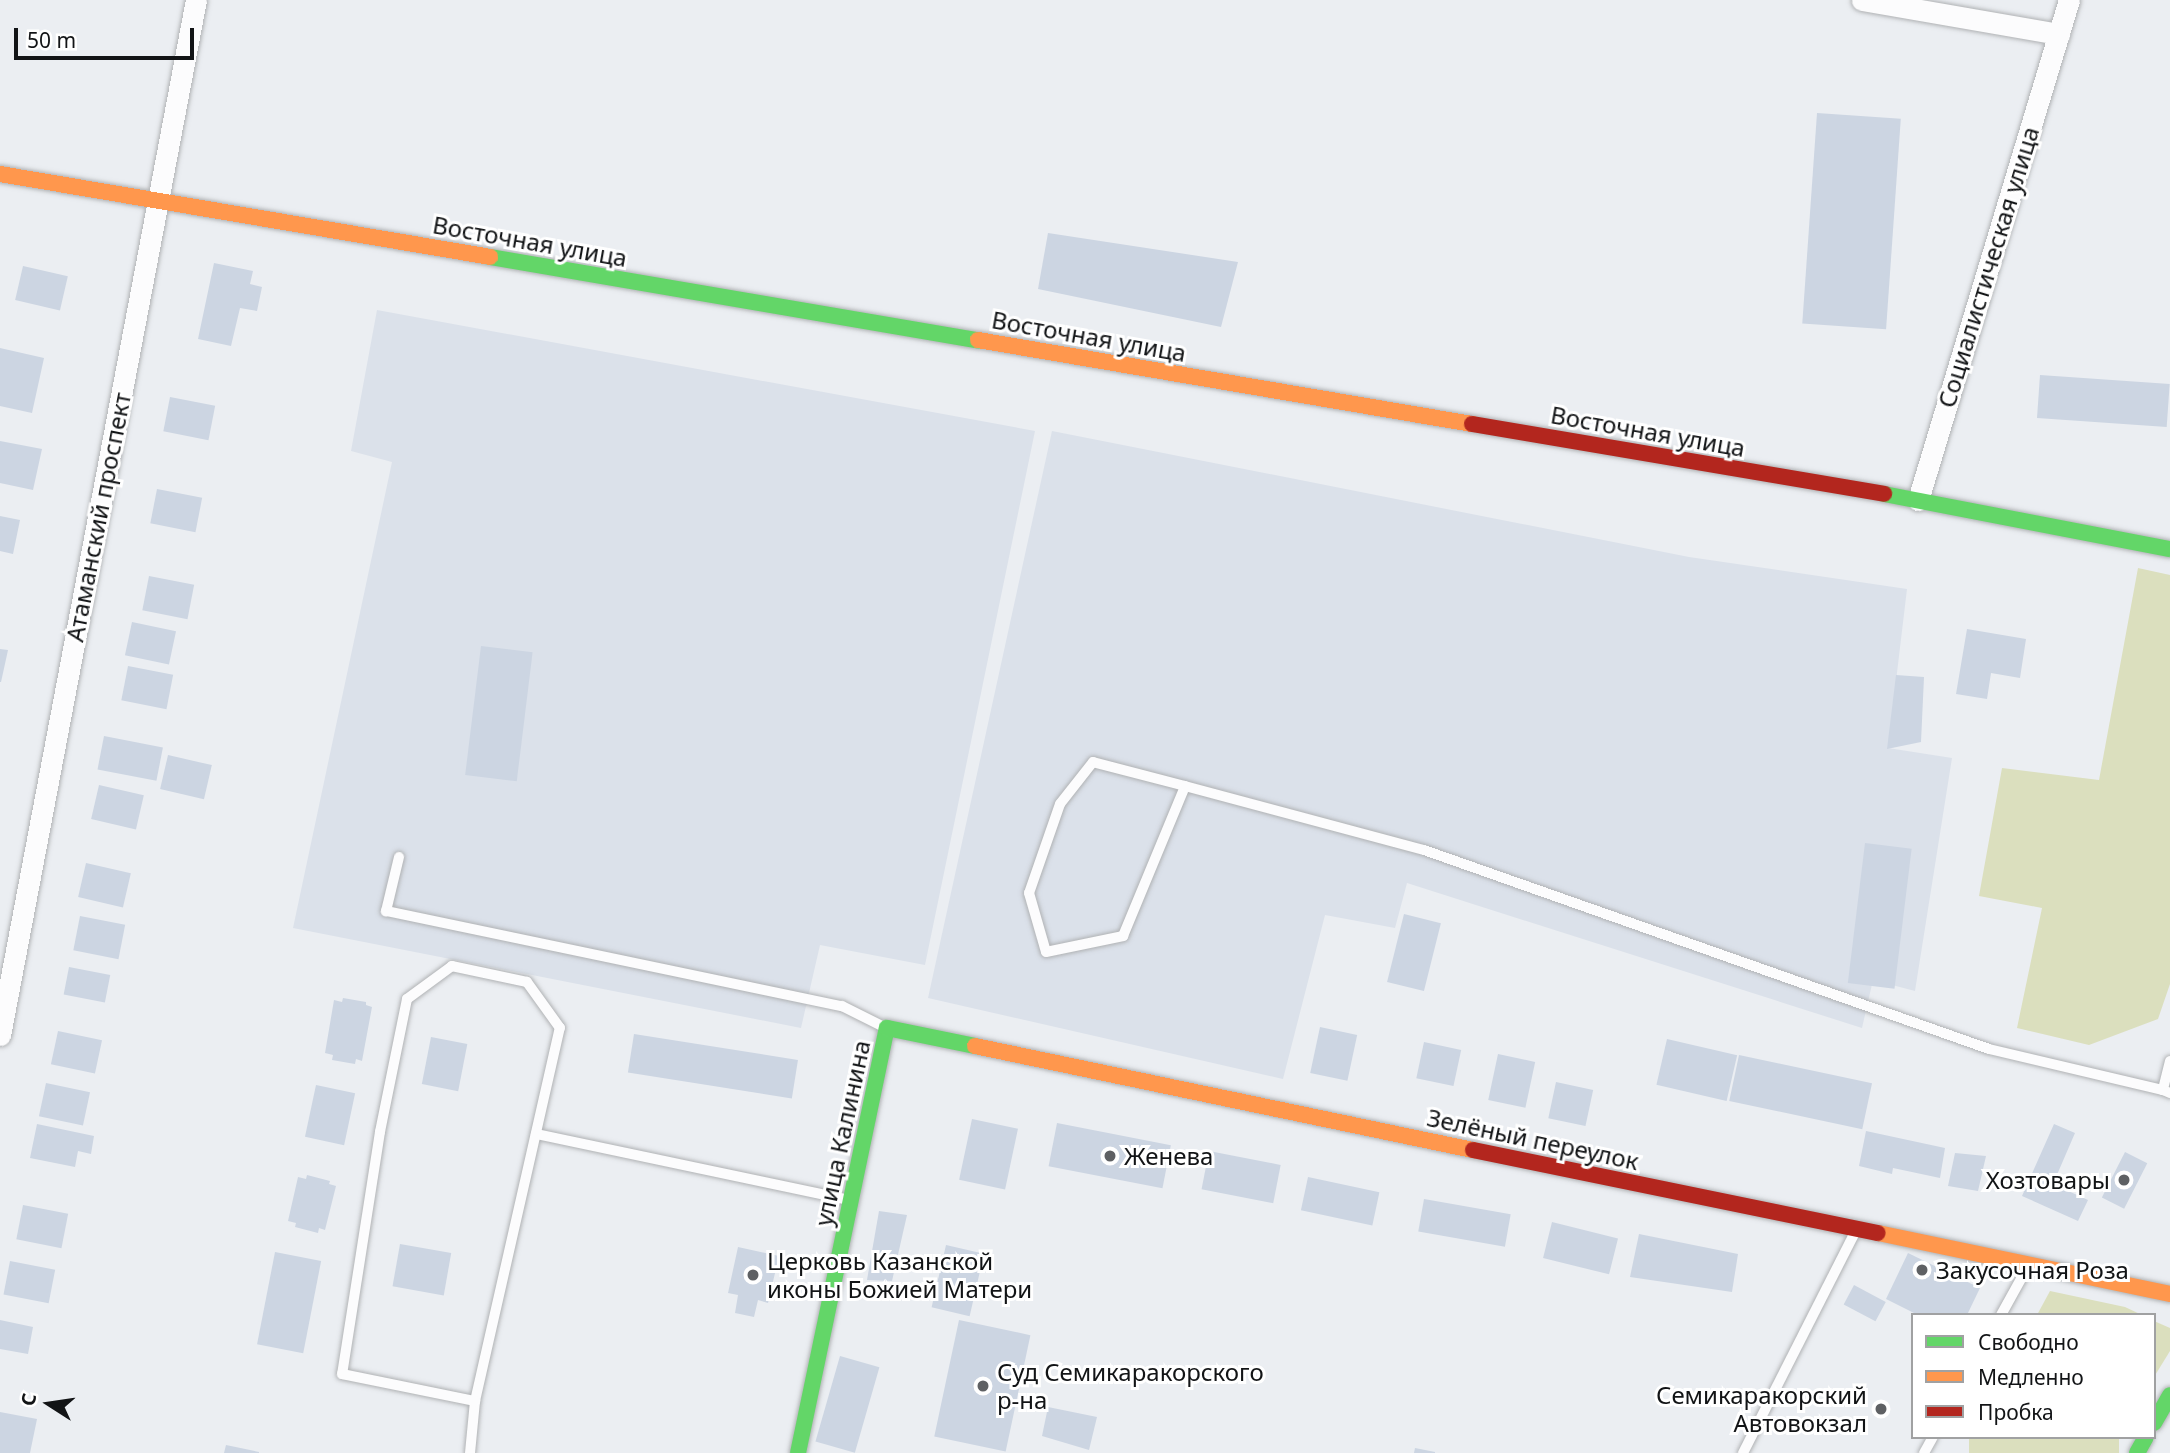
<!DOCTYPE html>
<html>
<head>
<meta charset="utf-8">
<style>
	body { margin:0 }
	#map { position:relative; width:2170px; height:1453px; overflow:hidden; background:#ebeef2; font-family:"Noto Sans",sans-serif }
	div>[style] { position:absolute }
	.built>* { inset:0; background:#dbe1ea }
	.green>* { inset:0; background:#dbdfbe; transform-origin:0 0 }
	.building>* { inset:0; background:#ccd5e2; transform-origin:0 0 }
	.roads { filter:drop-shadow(0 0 2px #b0b2b4) drop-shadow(0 0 2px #b0b2b4) }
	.lane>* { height:10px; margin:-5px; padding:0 5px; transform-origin:5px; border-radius:5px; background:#fcfcfd }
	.street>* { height:21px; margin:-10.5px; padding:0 10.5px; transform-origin:10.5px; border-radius:10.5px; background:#fcfcfd }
	.fast>* { height:16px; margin:-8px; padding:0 8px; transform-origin:8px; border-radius:8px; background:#63d668 }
	.slow>* { height:16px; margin:-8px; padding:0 8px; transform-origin:8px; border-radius:8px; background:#ff974d }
	.jam>* { height:16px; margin:-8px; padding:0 8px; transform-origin:8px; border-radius:8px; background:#b3261e }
	.dots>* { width:19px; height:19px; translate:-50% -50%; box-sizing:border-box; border:4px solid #fff; border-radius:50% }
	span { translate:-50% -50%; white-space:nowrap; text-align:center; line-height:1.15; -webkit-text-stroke:6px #fff; paint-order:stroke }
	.street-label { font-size:24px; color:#121416 }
	.poi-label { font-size:24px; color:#121416 }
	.left { translate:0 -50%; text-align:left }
	.right { translate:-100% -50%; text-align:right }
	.legend { position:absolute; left:1911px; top:1313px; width:245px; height:126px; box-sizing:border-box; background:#fff; border:2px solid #a0a1a2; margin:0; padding:9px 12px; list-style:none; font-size:21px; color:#121416 }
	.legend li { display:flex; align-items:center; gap:14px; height:35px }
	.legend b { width:35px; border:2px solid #a0a1a2 }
	.north { position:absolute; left:14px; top:1369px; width:70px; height:70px; -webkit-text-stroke:5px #fff; paint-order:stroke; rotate:282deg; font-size:19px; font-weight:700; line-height:28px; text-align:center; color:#121416 }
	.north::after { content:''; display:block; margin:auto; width:24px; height:32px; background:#121416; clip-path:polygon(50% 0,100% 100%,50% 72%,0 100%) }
	.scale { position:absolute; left:14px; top:28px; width:180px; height:32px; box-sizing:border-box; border:4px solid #121416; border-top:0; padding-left:9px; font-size:21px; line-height:24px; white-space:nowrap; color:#121416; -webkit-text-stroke:5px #fff; paint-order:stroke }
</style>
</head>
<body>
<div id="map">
	<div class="built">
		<div style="clip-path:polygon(377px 310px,1035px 431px,925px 965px,820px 945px,801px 1028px,293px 928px,392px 462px,351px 451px)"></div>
		<div style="clip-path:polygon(1052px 431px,1689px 557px,1907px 589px,1888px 748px,1952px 758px,1915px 991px,1873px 980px,1862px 1028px,1407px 883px,1395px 928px,1325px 915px,1283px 1079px,928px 998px)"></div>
	</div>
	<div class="green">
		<div style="clip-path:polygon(2138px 568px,2170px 575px,2170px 984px,2158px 1019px,2089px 1045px,2017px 1028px,2042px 908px,1979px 896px,2002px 768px,2099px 780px)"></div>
		<div style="clip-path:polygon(2050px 1291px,2125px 1307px,2142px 1315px,2037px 1315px)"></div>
		<div style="clip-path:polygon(2154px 1321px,2170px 1328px,2170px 1351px,2154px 1377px)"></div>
		<div style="left:1969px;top:1437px;width:150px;height:18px"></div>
	</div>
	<div class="building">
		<div style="left:1817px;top:113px;width:84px;height:211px;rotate:4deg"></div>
		<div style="clip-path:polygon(1048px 233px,1238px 262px,1221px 327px,1038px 289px)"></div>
		<div style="clip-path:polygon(214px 263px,253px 271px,250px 284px,262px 287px,257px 311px,240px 308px,231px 346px,198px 339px)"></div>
		<div style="left:23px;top:266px;width:46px;height:35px;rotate:13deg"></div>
		<div style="clip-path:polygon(0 348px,44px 358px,32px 413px,0 406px)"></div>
		<div style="left:2040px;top:375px;width:130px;height:43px;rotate:4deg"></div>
		<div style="left:170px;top:397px;width:46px;height:35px;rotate:11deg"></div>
		<div style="clip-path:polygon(0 441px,42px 449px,33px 490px,0 483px)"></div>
		<div style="left:157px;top:489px;width:46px;height:35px;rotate:11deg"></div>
		<div style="clip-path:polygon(0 516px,20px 520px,13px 554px,0 551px)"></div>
		<div style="left:149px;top:576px;width:46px;height:35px;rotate:11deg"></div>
		<div style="left:132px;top:622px;width:45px;height:34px;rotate:12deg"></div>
		<div style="clip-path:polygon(1967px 629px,2026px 639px,2020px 678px,1991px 673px,1987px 699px,1956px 694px)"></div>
		<div style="left:481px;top:646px;width:52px;height:130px;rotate:7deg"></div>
		<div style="clip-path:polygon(0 649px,8px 650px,1px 682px,0 682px)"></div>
		<div style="left:128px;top:666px;width:46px;height:35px;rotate:11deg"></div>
		<div style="clip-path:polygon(1896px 675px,1924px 677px,1921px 742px,1887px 749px)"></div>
		<div style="left:104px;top:736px;width:60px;height:34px;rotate:11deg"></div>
		<div style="left:168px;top:755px;width:45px;height:35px;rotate:13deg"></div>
		<div style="left:99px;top:785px;width:46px;height:35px;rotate:13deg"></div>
		<div style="left:1865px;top:843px;width:47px;height:141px;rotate:7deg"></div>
		<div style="left:86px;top:863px;width:46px;height:35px;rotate:13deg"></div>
		<div style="left:1404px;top:914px;width:38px;height:70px;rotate:14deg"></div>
		<div style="left:80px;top:916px;width:46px;height:35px;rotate:11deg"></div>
		<div style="left:69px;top:967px;width:42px;height:28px;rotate:11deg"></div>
		<div style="clip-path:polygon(343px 998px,366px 1002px,366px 1005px,372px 1007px,362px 1061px,356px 1059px,355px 1064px,332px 1060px,333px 1055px,325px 1053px,334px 1000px,342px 1002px)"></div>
		<div style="left:1320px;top:1027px;width:38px;height:47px;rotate:12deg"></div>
		<div style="left:58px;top:1031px;width:45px;height:34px;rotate:12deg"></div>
		<div style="left:634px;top:1034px;width:166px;height:39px;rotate:9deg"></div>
		<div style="left:431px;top:1037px;width:37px;height:48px;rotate:11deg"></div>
		<div style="left:1667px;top:1039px;width:72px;height:47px;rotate:13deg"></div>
		<div style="left:1424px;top:1042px;width:38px;height:37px;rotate:12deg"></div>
		<div style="left:1498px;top:1054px;width:38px;height:47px;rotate:12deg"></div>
		<div style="left:1739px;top:1055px;width:136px;height:47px;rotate:12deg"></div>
		<div style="left:1556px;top:1082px;width:38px;height:37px;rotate:12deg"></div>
		<div style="left:46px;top:1083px;width:45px;height:34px;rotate:12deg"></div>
		<div style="left:316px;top:1085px;width:40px;height:53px;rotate:12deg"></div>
		<div style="left:972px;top:1119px;width:47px;height:62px;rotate:12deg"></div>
		<div style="left:1057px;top:1123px;width:116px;height:44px;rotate:11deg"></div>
		<div style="clip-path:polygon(37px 1124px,94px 1136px,91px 1154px,78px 1151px,75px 1167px,30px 1158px)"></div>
		<div style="clip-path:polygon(2054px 1124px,2075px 1133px,2053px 1184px,2088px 1200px,2078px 1221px,2022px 1196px)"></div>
		<div style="clip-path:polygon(1866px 1131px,1945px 1148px,1940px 1178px,1893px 1168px,1892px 1174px,1859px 1166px)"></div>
		<div style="left:1209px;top:1151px;width:73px;height:39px;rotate:11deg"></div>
		<div style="left:2125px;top:1152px;width:25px;height:51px;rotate:27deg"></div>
		<div style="clip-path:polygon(1955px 1153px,1986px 1156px,1978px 1191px,1948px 1186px)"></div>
		<div style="clip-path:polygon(307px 1175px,330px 1181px,329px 1184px,336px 1186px,325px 1230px,319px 1228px,318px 1233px,295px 1227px,296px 1223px,288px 1221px,298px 1177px,306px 1179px)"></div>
		<div style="left:1308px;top:1177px;width:73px;height:34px;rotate:12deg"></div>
		<div style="left:1424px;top:1199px;width:88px;height:33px;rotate:10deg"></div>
		<div style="left:23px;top:1205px;width:46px;height:35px;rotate:11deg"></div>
		<div style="clip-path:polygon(879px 1211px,907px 1215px,892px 1281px,867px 1280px)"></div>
		<div style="left:1552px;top:1222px;width:68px;height:37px;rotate:14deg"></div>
		<div style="clip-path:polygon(1639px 1234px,1738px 1254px,1732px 1292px,1630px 1277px)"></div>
		<div style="left:400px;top:1244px;width:52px;height:43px;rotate:10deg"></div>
		<div style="left:946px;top:1245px;width:39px;height:64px;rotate:13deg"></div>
		<div style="clip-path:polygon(738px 1247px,779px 1256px,768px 1303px,758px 1300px,754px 1317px,735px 1313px,738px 1295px,728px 1293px)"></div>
		<div style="left:275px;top:1252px;width:47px;height:94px;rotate:11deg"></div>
		<div style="clip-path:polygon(1908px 1253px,1980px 1288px,1967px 1315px,1918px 1315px,1886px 1299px)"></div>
		<div style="left:10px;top:1261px;width:46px;height:34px;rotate:11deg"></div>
		<div style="left:1854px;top:1285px;width:36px;height:22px;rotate:28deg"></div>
		<div style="clip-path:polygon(0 1320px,33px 1327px,28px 1354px,0 1349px)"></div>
		<div style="left:959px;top:1320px;width:73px;height:119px;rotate:12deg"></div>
		<div style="left:840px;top:1356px;width:41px;height:89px;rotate:16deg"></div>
		<div style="clip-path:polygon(1048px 1407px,1097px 1417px,1089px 1450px,1042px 1436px)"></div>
		<div style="clip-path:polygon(0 1412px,37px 1419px,30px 1453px,0 1453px)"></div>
		<div style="clip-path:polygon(226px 1445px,259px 1452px,259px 1453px,224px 1453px)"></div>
		<div style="clip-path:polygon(1415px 1448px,1435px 1452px,1435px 1453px,1414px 1453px)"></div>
	</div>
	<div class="roads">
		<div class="lane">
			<div style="left:1185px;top:786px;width:95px;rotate:-165.4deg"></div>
			<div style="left:1093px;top:762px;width:53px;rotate:128.2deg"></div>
			<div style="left:1060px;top:804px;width:94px;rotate:109.2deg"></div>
			<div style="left:1029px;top:893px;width:61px;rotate:73.9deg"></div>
			<div style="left:1046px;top:952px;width:79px;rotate:-11.7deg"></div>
			<div style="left:1123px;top:936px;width:162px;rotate:-67.5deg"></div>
			<div style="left:1185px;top:786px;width:247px;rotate:15deg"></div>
			<div style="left:1424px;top:850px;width:599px;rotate:19.4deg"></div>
			<div style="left:1989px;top:1049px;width:179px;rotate:13.3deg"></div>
			<div style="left:399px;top:857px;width:56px;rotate:103.5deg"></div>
			<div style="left:386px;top:911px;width:466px;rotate:11.8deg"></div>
			<div style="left:842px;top:1006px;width:47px;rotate:26.6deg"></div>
			<div style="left:2170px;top:1061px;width:30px;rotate:104deg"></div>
			<div style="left:2163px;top:1090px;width:8px;rotate:23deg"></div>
			<div style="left:536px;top:1134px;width:320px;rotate:11.9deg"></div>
			<div style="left:2001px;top:1315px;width:54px;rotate:-61deg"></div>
			<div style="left:470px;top:1453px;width:52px;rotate:-84.5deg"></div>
			<div style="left:475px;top:1401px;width:383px;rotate:-77.2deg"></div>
			<div style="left:560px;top:1028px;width:57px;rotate:-125.7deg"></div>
			<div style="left:527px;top:982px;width:77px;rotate:-168deg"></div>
			<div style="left:452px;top:966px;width:56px;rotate:143.7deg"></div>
			<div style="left:407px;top:999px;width:136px;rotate:101.5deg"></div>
			<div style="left:380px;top:1132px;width:245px;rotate:98.9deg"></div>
			<div style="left:342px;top:1374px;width:136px;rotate:11.5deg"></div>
			<div style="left:1743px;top:1453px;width:248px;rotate:-63.1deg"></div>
			<div style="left:1924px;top:1453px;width:18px;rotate:-61deg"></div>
		</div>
		<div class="street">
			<div style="left:1862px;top:0;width:200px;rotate:9.8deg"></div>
			<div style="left:1918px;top:500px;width:522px;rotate:-73.2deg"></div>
			<div style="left:0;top:1035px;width:1053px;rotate:-79.28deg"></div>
		</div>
		<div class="fast">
			<div style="left:490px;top:257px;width:495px;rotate:9.7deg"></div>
			<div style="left:1884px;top:494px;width:291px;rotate:10.9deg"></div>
			<div style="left:2154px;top:1423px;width:32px;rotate:-60deg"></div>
			<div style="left:798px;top:1453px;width:434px;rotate:-78.2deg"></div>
			<div style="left:887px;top:1028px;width:90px;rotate:11.6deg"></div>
			<div style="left:2137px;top:1453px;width:18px;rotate:-61deg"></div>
		</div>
		<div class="slow">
			<div style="left:0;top:174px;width:497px;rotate:9.6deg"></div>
			<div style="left:978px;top:340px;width:501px;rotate:9.65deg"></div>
			<div style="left:975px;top:1046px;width:509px;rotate:11.8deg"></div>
			<div style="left:1878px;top:1233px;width:298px;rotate:11.8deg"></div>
		</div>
		<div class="jam">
			<div style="left:1472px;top:424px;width:418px;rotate:9.6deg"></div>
			<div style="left:1473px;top:1150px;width:413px;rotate:11.6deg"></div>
		</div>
	</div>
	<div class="dots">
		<div style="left:1110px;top:1156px;background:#5e6063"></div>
		<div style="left:2124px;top:1180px;background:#5e6063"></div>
		<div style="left:1922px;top:1270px;background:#5e6063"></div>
		<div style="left:753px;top:1275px;background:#5e6063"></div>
		<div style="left:983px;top:1386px;background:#5e6063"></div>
		<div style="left:1881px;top:1409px;background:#5e6063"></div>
	</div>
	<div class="street-label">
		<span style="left:530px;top:241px;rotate:10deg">Восточная улица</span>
		<span style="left:1988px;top:267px;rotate:-73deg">Социалистическая улица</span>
		<span style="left:1089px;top:336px;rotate:10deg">Восточная улица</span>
		<span style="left:1648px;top:431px;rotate:10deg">Восточная улица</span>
		<span style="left:98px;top:517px;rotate:-79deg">Атаманский проспект</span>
		<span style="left:842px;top:1133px;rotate:-78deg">улица Калинина</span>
		<span style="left:1533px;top:1139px;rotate:12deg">Зелёный переулок</span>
	</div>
	<div class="poi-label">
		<span class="left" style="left:1124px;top:1156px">Женева</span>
		<span class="right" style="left:2110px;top:1180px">Хозтовары</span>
		<span class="left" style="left:767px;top:1275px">Церковь Казанской<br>иконы Божией Матери</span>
		<span class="left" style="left:1936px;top:1270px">Закусочная Роза</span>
		<span class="left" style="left:997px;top:1386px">Суд Семикаракорского<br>р-на</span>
		<span class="right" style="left:1867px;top:1409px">Семикаракорский<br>Автовокзал</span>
	</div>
	<ul class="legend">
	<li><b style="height:9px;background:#63d668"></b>Свободно</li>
	<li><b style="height:9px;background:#ff974d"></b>Медленно</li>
	<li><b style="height:9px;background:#b3261e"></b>Пробка</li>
	</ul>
	<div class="north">С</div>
	<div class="scale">50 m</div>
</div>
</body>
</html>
